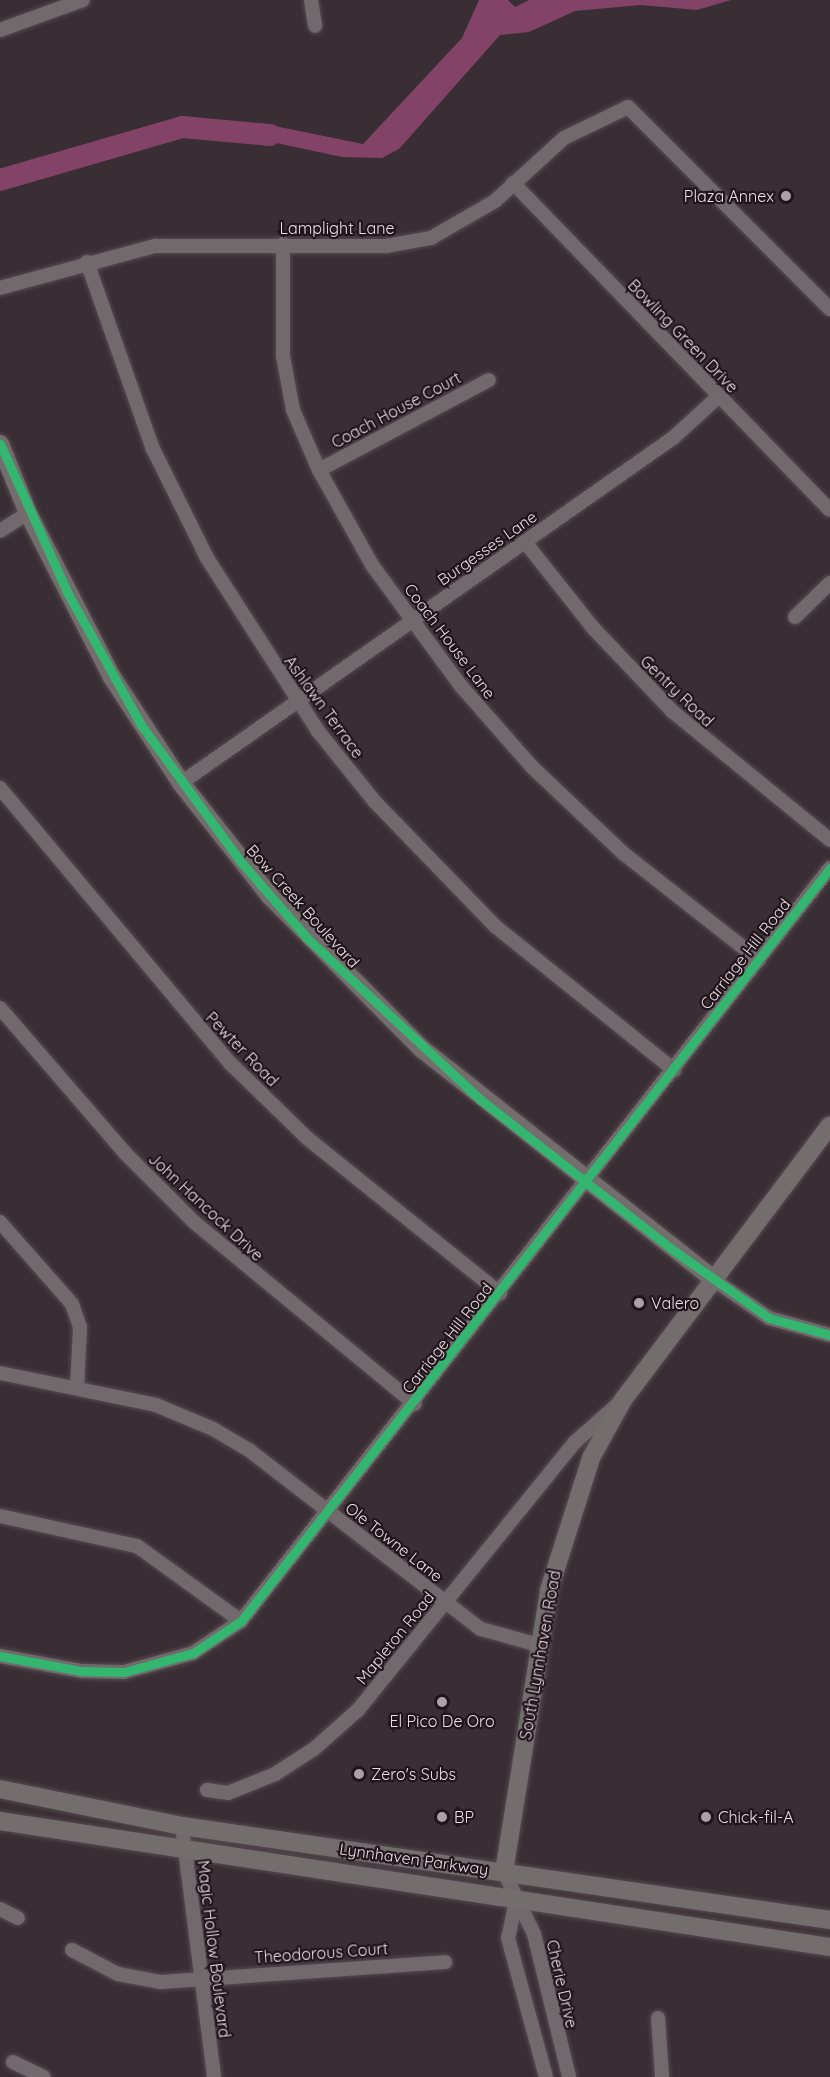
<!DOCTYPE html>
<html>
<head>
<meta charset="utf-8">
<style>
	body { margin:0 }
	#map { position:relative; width:830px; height:2077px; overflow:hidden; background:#392e34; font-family:Quicksand,sans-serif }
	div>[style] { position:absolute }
	.water>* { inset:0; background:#824366 }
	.river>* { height:22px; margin:-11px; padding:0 11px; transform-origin:11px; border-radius:11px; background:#824366 }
	.roads { filter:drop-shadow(0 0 2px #554a50) drop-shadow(0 0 2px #554a50) }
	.street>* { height:14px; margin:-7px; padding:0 7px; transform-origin:7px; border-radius:7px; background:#72696d }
	.secondary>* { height:18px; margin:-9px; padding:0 9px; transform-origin:9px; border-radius:9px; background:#746d6d }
	.cycleway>* { height:9px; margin:-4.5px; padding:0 4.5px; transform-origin:4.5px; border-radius:4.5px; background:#33b770 }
	.dots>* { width:16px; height:16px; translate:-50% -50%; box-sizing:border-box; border:3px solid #1f151a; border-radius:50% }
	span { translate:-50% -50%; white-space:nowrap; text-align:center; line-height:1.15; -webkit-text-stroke:4.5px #1f151a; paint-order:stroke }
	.poi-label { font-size:16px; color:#ecdde4 }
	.right { translate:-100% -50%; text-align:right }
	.left { translate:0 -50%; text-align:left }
	.street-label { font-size:16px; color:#ecdde4 }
</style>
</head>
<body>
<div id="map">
	<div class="water">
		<div style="clip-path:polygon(479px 0,508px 0,515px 7px,529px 0,731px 0,697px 10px,641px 5px,575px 11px,529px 32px,500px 35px,399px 149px,382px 158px,342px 157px,244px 136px,236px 130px,260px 123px,363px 144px,462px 38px)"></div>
	</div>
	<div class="river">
		<div style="left:0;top:180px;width:190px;rotate:-16.2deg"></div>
		<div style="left:182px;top:127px;width:88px;rotate:5.2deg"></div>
	</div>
	<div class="roads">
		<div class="street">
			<div style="left:311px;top:0;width:26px;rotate:81deg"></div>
			<div style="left:0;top:30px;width:88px;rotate:-19.9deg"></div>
			<div style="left:513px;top:183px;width:455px;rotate:45.9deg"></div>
			<div style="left:283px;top:244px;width:112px;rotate:90deg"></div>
			<div style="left:283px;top:356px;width:55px;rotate:79.5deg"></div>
			<div style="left:293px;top:410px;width:65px;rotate:66.6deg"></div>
			<div style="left:319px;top:470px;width:109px;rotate:60.8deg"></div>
			<div style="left:372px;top:565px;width:149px;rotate:53.7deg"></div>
			<div style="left:460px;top:685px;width:109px;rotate:48.7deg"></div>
			<div style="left:532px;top:767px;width:125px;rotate:43.4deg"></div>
			<div style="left:623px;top:853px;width:173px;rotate:38.2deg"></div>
			<div style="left:87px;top:262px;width:198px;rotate:70.6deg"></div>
			<div style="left:153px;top:449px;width:122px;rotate:63.6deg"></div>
			<div style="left:207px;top:558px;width:206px;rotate:57.3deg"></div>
			<div style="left:318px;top:731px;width:91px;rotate:51.2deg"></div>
			<div style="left:375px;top:802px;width:173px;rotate:45.9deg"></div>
			<div style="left:495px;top:926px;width:230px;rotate:38.8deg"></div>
			<div style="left:0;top:288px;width:161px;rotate:-15.2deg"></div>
			<div style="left:155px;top:246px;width:231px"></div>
			<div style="left:386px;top:246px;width:46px;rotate:-10.1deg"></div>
			<div style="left:431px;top:238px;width:74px;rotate:-30deg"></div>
			<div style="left:495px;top:201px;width:93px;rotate:-42.4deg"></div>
			<div style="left:564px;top:138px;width:71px;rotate:-25.8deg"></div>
			<div style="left:628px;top:107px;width:286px;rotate:45deg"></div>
			<div style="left:319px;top:470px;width:192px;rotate:-27.9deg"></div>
			<div style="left:0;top:531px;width:33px;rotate:-33deg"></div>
			<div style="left:525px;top:542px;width:111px;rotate:51.6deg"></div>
			<div style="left:594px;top:629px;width:113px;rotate:46.4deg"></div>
			<div style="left:672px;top:711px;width:204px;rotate:39.2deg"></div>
			<div style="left:795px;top:617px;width:49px;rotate:-44.2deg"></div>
			<div style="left:181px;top:783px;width:601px;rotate:-35.04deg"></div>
			<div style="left:673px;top:438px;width:62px;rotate:-42.4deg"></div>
			<div style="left:0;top:788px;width:360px;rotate:50.1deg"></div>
			<div style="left:231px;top:1064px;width:106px;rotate:44.2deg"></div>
			<div style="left:307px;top:1138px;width:248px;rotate:38.8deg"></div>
			<div style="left:0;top:1008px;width:191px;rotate:49.2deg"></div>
			<div style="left:125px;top:1153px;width:98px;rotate:45deg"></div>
			<div style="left:194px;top:1222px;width:286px;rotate:39.5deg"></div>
			<div style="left:0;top:1222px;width:109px;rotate:48.7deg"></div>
			<div style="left:72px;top:1304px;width:24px;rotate:71deg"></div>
			<div style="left:80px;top:1327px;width:61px;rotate:92.8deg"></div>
			<div style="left:714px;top:1280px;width:67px;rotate:34.6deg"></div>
			<div style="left:769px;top:1318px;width:63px;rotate:15.6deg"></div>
			<div style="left:0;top:1373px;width:159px;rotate:11.6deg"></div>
			<div style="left:156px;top:1405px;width:62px;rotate:22.8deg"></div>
			<div style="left:213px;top:1429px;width:42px;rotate:30.3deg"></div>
			<div style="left:249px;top:1450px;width:293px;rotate:37.7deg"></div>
			<div style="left:481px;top:1629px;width:59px;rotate:15.7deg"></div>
			<div style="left:0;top:1516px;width:140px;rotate:12.4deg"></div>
			<div style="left:137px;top:1546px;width:128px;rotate:35.8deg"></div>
			<div style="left:0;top:1656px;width:82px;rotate:10.5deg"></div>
			<div style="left:81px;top:1671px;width:43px;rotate:1.3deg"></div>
			<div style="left:124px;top:1672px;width:72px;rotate:-15.4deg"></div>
			<div style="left:193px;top:1653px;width:58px;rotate:-33.7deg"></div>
			<div style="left:241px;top:1621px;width:956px;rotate:-51.97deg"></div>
			<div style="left:207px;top:1790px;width:21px;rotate:8deg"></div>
			<div style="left:228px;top:1793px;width:51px;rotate:-22deg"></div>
			<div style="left:275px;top:1774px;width:46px;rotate:-32.7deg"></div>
			<div style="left:314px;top:1749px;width:59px;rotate:-41.6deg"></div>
			<div style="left:358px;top:1710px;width:345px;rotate:-51deg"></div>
			<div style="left:575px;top:1442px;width:57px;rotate:-41.5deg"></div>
			<div style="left:182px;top:1826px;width:253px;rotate:82.7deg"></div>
			<div style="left:504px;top:1872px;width:69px;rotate:64.2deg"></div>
			<div style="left:534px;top:1934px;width:147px;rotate:76.2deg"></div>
			<div style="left:516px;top:1901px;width:38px;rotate:102deg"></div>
			<div style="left:508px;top:1938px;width:144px;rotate:74.7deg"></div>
			<div style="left:0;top:1909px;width:20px;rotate:27deg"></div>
			<div style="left:72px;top:1950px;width:52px;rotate:27.6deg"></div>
			<div style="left:118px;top:1974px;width:44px;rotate:10.5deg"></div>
			<div style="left:161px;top:1982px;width:285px;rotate:-4deg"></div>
			<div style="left:658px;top:2018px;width:59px;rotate:86.1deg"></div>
			<div style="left:13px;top:2062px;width:34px;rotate:26deg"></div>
		</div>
		<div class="secondary">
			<div style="left:0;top:444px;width:74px;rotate:67.9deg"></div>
			<div style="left:28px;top:513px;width:184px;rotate:62.9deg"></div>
			<div style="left:112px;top:677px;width:126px;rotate:56.9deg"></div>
			<div style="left:181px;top:783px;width:144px;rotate:51.8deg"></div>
			<div style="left:270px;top:896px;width:216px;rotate:45.2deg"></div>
			<div style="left:422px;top:1049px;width:372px;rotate:38.3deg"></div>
			<div style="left:0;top:1789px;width:186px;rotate:11.5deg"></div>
			<div style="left:182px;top:1826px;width:655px;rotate:8.25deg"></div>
			<div style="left:0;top:1821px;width:840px;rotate:8.63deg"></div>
			<div style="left:504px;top:1872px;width:286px;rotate:-80.9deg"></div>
			<div style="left:549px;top:1590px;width:139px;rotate:-72.3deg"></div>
			<div style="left:591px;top:1458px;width:66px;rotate:-61.1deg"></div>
			<div style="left:623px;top:1400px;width:344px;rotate:-53deg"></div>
		</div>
	</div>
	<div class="cycleway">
		<div style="left:0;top:444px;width:162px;rotate:65.6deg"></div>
		<div style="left:67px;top:592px;width:152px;rotate:60.9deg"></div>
		<div style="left:141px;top:725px;width:170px;rotate:53.9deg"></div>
		<div style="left:241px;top:862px;width:101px;rotate:49deg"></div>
		<div style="left:307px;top:938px;width:238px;rotate:43deg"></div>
		<div style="left:481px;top:1100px;width:244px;rotate:38deg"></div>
		<div style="left:673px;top:1250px;width:118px;rotate:35.3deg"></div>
		<div style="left:769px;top:1318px;width:63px;rotate:15.6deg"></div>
		<div style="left:0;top:1656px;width:82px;rotate:10.5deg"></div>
		<div style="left:81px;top:1671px;width:43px;rotate:1.3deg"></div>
		<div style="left:124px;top:1672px;width:72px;rotate:-15.4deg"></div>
		<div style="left:193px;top:1653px;width:58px;rotate:-33.7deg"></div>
		<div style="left:241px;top:1621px;width:956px;rotate:-51.97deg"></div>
	</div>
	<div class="dots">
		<div style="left:786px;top:196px;background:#ada0a6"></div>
		<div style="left:639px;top:1303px;background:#ada0a6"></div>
		<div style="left:442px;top:1702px;background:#ada0a6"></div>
		<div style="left:359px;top:1774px;background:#ada0a6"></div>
		<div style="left:442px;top:1817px;background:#ada0a6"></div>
		<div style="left:706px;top:1817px;background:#ada0a6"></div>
	</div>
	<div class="poi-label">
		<span class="right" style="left:774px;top:196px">Plaza Annex</span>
		<span class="left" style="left:651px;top:1303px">Valero</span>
		<span style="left:442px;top:1721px">El Pico De Oro</span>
		<span class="left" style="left:371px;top:1774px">Zero's Subs</span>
		<span class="left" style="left:454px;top:1817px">BP</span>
		<span class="left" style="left:718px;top:1817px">Chick-fil-A</span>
	</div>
	<div class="street-label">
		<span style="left:337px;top:228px">Lamplight Lane</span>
		<span style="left:683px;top:336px;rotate:46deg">Bowling Green Drive</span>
		<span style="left:396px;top:410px;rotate:-28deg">Coach House Court</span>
		<span style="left:487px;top:548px;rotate:-35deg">Burgesses Lane</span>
		<span style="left:450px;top:641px;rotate:53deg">Coach House Lane</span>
		<span style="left:677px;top:691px;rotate:44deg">Gentry Road</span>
		<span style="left:324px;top:707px;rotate:54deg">Ashlawn Terrace</span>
		<span style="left:303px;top:906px;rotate:48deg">Bow Creek Boulevard</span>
		<span style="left:745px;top:954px;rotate:-52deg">Carriage Hill Road</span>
		<span style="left:242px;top:1049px;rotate:46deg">Pewter Road</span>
		<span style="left:206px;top:1207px;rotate:43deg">John Hancock Drive</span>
		<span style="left:447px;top:1338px;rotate:-52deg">Carriage Hill Road</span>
		<span style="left:394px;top:1542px;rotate:38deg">Ole Towne Lane</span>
		<span style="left:395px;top:1638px;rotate:-51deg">Mapleton Road</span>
		<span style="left:540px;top:1655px;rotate:-80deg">South Lynnhaven Road</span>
		<span style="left:414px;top:1859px;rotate:8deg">Lynnhaven Parkway</span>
		<span style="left:214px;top:1949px;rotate:83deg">Magic Hollow Boulevard</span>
		<span style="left:321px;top:1953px;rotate:-4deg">Theodorous Court</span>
		<span style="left:562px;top:1984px;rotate:77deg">Cherie Drive</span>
	</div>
</div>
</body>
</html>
